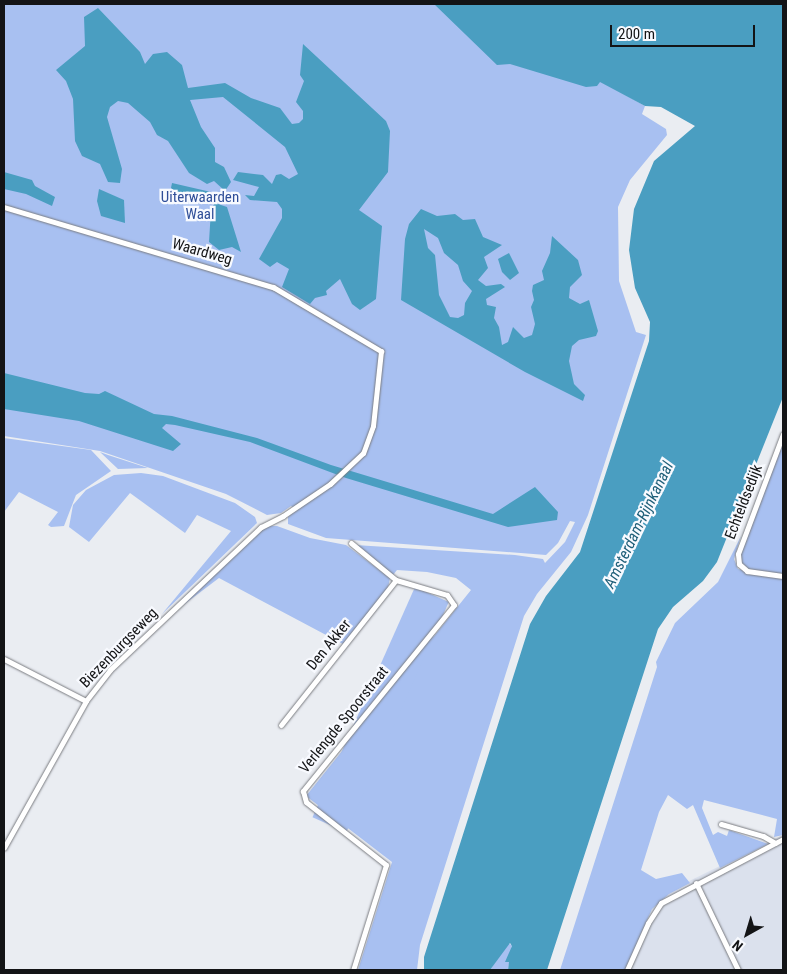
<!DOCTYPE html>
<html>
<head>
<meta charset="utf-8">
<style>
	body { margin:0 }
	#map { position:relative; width:787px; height:974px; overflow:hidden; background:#eaedf2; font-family:"Roboto Condensed",sans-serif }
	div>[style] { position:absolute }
	.built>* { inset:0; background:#dbe1ed }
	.green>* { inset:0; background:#a8c0f1; transform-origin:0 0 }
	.water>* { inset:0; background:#4a9ec1 }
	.roads { filter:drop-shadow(0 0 1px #7a7c81) drop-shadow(0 0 1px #7a7c81) }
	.minor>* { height:5px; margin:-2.5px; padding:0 2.5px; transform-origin:2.5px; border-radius:2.5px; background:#fff }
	span { translate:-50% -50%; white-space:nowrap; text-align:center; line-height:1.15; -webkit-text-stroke:4.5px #f8faff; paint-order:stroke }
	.park-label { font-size:15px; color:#2f4e98 }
	.street-label { font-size:15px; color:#131416 }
	.water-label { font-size:16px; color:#1f5f79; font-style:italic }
	.frame { position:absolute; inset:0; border:5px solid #131416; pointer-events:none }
	.north { position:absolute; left:722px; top:909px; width:50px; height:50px; -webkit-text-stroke:4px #f8faff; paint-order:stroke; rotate:219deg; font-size:14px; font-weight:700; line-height:20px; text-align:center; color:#131416 }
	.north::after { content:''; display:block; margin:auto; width:18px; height:22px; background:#131416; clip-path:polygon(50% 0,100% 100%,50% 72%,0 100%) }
	.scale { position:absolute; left:610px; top:25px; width:145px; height:22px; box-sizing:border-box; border:2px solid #131416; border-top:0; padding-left:6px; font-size:15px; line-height:18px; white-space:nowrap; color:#131416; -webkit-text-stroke:4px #f8faff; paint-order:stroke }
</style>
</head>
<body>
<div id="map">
	<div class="built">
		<div style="clip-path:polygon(783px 835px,783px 970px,617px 970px,649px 906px,671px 890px)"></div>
	</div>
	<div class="green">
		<div style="clip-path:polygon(4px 4px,467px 4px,645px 106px,642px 114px,666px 129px,667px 135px,630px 180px,618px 207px,619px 281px,636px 332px,646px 335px,588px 515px,571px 552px,537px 594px,524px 616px,420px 945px,417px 970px,358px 970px,392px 862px,306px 796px,471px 590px,456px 578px,427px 572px,397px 570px,393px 575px,355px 545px,515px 555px,543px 559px,545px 563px,565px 542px,575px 522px,570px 521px,558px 543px,546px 555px,326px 538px,288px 524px,288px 517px,295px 509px,291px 506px,281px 513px,267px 515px,226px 494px,100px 451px,4px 436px)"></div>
		<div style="clip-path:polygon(4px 438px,91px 450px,111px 471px,76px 495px,64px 526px,51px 527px,48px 525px,58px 512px,19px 492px,4px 512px)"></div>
		<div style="clip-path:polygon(783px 439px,783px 575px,747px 569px,741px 562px,740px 551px)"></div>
		<div style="clip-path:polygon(100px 452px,108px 455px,148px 468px,118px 469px)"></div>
		<div style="clip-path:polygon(141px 473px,163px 476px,235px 503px,255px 517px,257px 523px,162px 614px,231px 531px,197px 515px,185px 533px,130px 493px,89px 542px,69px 527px,73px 505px,86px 490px,114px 475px)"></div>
		<div style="clip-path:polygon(266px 526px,277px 526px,310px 538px,346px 545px,390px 578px,388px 588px,343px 644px,219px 578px,178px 609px,224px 561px)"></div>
		<div style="clip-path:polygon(741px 536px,734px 559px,738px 569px,783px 578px,783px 835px,774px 837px,777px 819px,704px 800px,702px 808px,713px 835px,718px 832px,727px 836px,729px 830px,768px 844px,720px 868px,693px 805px,687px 809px,668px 795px,659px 812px,641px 870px,656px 879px,682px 873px,690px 883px,669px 894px,652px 909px,625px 970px,560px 970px,657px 667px,656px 662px,675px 623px,718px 582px)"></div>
		<div style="left:415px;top:587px;width:37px;height:252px;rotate:24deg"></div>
		<div style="clip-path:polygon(507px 943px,512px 945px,508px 970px,490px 970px)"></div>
	</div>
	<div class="water">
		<div style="clip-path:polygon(434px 4px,783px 4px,783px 397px,717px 562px,703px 581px,673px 607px,658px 629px,547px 970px,508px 970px,509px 962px,505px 962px,512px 946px,510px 943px,490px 970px,424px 970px,424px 957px,530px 624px,546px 596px,580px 552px,649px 341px,650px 322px,635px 288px,629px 250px,634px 209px,654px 161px,695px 126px,661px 107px,645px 106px,600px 82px,597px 86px,586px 87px,510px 64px,497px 65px)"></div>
		<div style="clip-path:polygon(98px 8px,140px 52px,145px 64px,153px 54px,167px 52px,182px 65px,188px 88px,225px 83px,251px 98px,280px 108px,292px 124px,299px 123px,303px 119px,303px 111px,296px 102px,304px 81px,300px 75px,303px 44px,386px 121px,390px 131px,388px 172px,359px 210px,382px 226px,376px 299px,360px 310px,352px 304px,340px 279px,326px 291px,327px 295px,315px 298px,310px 304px,282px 287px,289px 269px,277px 262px,270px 267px,259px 259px,282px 218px,282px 209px,277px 202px,250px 200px,245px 195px,254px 196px,259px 187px,233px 180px,238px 172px,263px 175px,272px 184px,276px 175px,281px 174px,289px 179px,298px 174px,285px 147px,223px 97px,190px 100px,201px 127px,215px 148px,215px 162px,224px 167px,231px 182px,225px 191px,214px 181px,207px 184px,189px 173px,168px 141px,157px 135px,150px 122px,128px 103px,118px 101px,110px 107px,107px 117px,122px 169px,120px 183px,108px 182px,100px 164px,82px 156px,75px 141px,73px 99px,66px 81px,56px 70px,85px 46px,84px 17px)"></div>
		<div style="clip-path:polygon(4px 172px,32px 180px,35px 186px,55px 197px,52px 206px,26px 194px,4px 189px)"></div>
		<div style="clip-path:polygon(172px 183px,211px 192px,210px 196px,209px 198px,180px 197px,171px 188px)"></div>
		<div style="clip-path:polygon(99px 189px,124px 200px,125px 223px,101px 216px,97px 201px)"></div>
		<div style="clip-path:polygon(215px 203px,227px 207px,241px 252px,232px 247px,219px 250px,209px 242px,211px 209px)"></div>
		<div style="clip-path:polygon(evenodd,421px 209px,437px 216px,455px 214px,463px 220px,475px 219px,483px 237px,502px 245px,484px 257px,488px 268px,478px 280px,486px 286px,501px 284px,505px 287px,486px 299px,487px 305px,496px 307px,494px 318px,499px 327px,502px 345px,508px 342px,513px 327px,524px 338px,532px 335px,535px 324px,531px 307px,534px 300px,532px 291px,533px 285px,544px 280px,542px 271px,550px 253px,552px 236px,578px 260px,582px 275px,570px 287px,569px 298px,580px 304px,589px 300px,598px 331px,596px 336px,579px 340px,572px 346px,569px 361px,574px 384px,585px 395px,583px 401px,525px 372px,401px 300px,405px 239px,409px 224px,421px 209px,424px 229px,438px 238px,444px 253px,458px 265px,463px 281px,472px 291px,465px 303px,464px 315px,458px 318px,450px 317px,439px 295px,435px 255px,428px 248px,424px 229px)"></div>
		<div style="clip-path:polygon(509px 253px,519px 273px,510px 280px,502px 272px,498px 259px)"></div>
		<div style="clip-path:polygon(4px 373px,85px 393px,99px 394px,105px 391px,154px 414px,172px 416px,257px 438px,331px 465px,493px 514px,535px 487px,558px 512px,557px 520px,508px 527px,346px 478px,250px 442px,175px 425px,166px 424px,162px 428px,181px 444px,173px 451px,79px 421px,4px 409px)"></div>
	</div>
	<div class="roads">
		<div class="minor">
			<div style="left:4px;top:207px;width:281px;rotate:16.6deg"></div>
			<div style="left:273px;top:287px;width:126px;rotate:30.7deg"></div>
			<div style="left:381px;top:351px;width:75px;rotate:96.1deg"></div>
			<div style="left:373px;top:426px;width:29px;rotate:110deg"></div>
			<div style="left:363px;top:453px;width:45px;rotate:136.8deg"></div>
			<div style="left:330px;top:484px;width:57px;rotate:145.8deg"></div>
			<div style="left:283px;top:516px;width:25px;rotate:153deg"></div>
			<div style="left:261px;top:527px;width:208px;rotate:136.6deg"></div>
			<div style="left:110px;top:670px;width:39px;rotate:128deg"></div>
			<div style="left:86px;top:701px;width:168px;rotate:119.2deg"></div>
			<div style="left:783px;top:434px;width:128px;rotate:110.6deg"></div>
			<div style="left:738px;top:554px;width:10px;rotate:84deg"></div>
			<div style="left:739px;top:564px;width:11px;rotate:41deg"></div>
			<div style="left:747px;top:571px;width:36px;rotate:8deg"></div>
			<div style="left:351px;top:543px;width:58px;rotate:39.4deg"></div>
			<div style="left:396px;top:580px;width:53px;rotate:16.4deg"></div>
			<div style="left:447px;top:595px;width:12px;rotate:55deg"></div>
			<div style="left:454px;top:605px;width:240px;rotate:129.1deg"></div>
			<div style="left:303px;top:791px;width:11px;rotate:75deg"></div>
			<div style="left:306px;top:802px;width:102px;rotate:38.2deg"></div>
			<div style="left:386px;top:865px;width:110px;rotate:107.4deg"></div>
			<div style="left:4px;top:659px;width:92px;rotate:27.1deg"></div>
			<div style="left:281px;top:725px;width:185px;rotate:-51.6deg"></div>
			<div style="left:721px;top:824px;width:44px;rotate:15.9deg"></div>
			<div style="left:763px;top:836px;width:14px;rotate:30deg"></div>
			<div style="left:696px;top:883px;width:97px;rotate:64.2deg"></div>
			<div style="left:627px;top:970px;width:51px;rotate:-65.9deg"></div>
			<div style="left:648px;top:923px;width:24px;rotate:-57deg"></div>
			<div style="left:661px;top:903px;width:138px;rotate:-27.7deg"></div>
		</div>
	</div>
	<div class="park-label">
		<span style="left:200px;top:206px">Uiterwaarden<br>Waal</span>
	</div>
	<div class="street-label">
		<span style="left:202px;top:252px;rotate:16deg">Waardweg</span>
		<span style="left:744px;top:502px;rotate:-69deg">Echteldsedijk</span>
		<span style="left:329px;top:645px;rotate:-51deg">Den Akker</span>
		<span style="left:119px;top:648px;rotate:-46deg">Biezenburgseweg</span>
		<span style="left:344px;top:720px;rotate:-51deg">Verlengde Spoorstraat</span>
	</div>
	<div class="water-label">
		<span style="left:639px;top:525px;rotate:-64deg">Amsterdam-Rijnkanaal</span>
	</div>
	<div class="frame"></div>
	<div class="north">N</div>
	<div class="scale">200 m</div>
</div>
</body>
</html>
